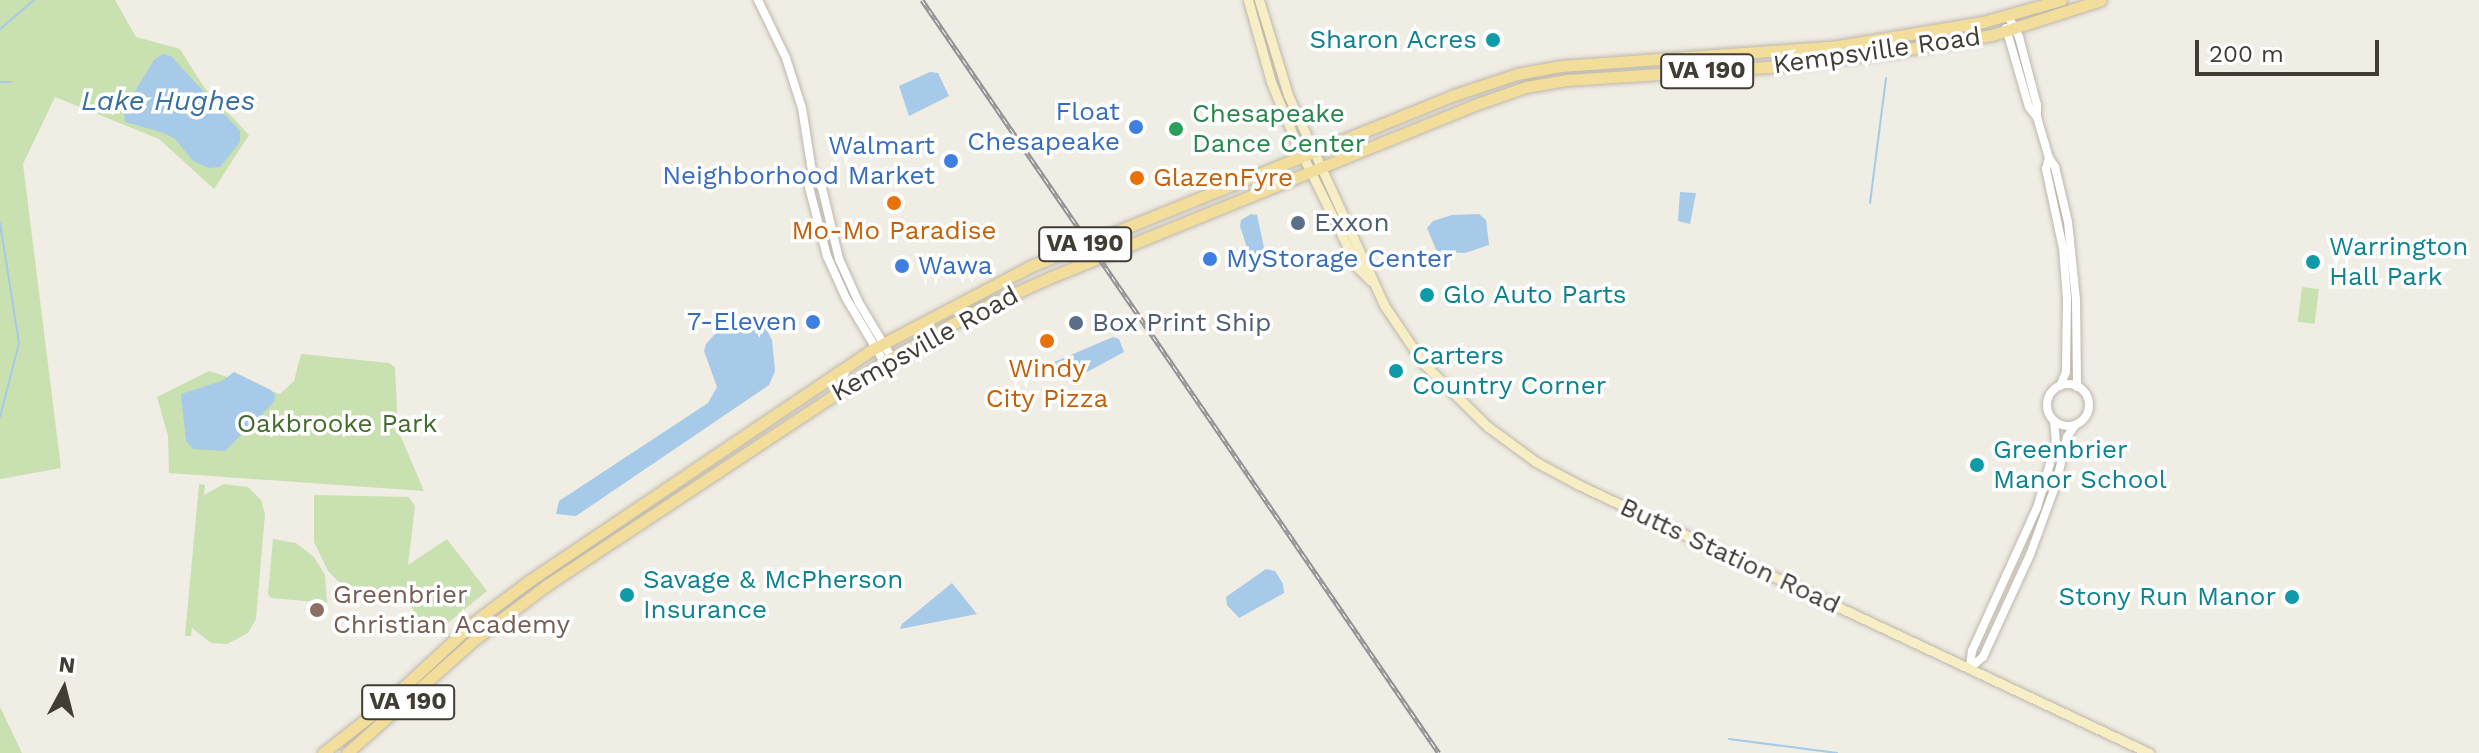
<!DOCTYPE html>
<html>
<head>
<meta charset="utf-8">
<style>
	body { margin:0 }
	#map { position:relative; width:2479px; height:753px; overflow:hidden; background:#f0ede4; font-family:"Work Sans",sans-serif }
	div>[style] { position:absolute }
	.green>* { inset:0; background:#c9e0b1; transform-origin:0 0 }
	.water>* { inset:0; background:#a6cae7 }
	.stream>* { height:2px; margin:-1px; padding:0 1px; transform-origin:1px; border-radius:1px; background:#a6cae7 }
	.roads { filter:drop-shadow(0 0 2px #bdb7ab) drop-shadow(0 0 2px #bdb7ab) }
	.tertiary>* { height:8px; margin:-4px; padding:0 4px; transform-origin:4px; border-radius:4px; background:#fff }
	.tertiary>.ring { margin:-4px; padding:0; box-sizing:content-box; background:none; border:8px solid #fff; border-radius:50% }
	.secondary>* { height:9px; margin:-4.5px; padding:0 4.5px; transform-origin:4.5px; border-radius:4.5px; background:#f8eec6 }
	.primary>* { height:11px; margin:-5.5px; padding:0 5.5px; transform-origin:5.5px; border-radius:5.5px; background:#f3dd9a }
	.rail>* { height:5px; margin-top:-2.5px; transform-origin:0; background:repeating-linear-gradient(90deg,#fff 0 6px,#939393 0 12px); box-sizing:border-box; border-block:2px solid #939393 }
	.dots>* { width:22px; height:22px; translate:-50% -50%; box-sizing:border-box; border:4px solid #fff; border-radius:50% }
	span { translate:-50% -50%; white-space:nowrap; text-align:center; line-height:1.15; -webkit-text-stroke:7px #fff; paint-order:stroke }
	.shield-label span { padding:2px 6px; background:#fff; border:2px solid; border-radius:6px; -webkit-text-stroke-width:0 }
	.shield-label { font-size:24px; color:#413d35; font-weight:700 }
	.culture-label { font-size:26px; color:#0d838f }
	.right { translate:-100% -50%; text-align:right }
	.left { translate:0 -50%; text-align:left }
	.street-label { font-size:26px; color:#413d35 }
	.shop-label { font-size:26px; color:#366cbe }
	.leisure-label { font-size:26px; color:#27864d }
	.food-label { font-size:26px; color:#c56008 }
	.service-label { font-size:26px; color:#4e5e75 }
	.park-label { font-size:26px; color:#446c2f }
	.education-label { font-size:26px; color:#785e54 }
	.water-label { font-size:28px; color:#3a71a0; font-style:italic }
	.north { position:absolute; left:24px; top:649px; width:80px; height:80px; -webkit-text-stroke:6px #fff; paint-order:stroke; rotate:7deg; font-size:22px; font-weight:700; line-height:32px; text-align:center; color:#413d35 }
	.north::after { content:''; display:block; margin:auto; width:28px; height:36px; background:#413d35; clip-path:polygon(50% 0,100% 100%,50% 72%,0 100%) }
	.scale { position:absolute; left:2195px; top:40px; width:184px; height:36px; box-sizing:border-box; border:4px solid #413d35; border-top:0; padding-left:10px; font-size:24px; line-height:28px; white-space:nowrap; color:#413d35; -webkit-text-stroke:6px #fff; paint-order:stroke }
</style>
</head>
<body>
<div id="map">
	<div class="green">
		<div style="clip-path:polygon(0 0,115px 0,136px 37px,180px 49px,204px 87px,249px 135px,214px 189px,159px 139px,55px 97px,23px 164px,61px 468px,0 479px)"></div>
		<div style="left:2302px;top:287px;width:17px;height:35px;rotate:7deg"></div>
		<div style="clip-path:polygon(301px 354px,389px 363px,395px 367px,398px 430px,424px 491px,169px 473px,168px 436px,157px 397px,209px 371px,280px 394px,294px 381px)"></div>
		<div style="clip-path:polygon(199px 484px,205px 485px,204px 495px,224px 484px,248px 487px,261px 500px,265px 514px,256px 619px,248px 633px,227px 644px,211px 643px,192px 628px,191px 636px,185px 636px)"></div>
		<div style="clip-path:polygon(314px 495px,409px 497px,415px 506px,408px 565px,447px 539px,487px 591px,432px 636px,405px 598px,364px 595px,338px 581px,328px 571px,314px 542px)"></div>
		<div style="clip-path:polygon(273px 539px,296px 543px,314px 557px,325px 575px,327px 603px,271px 598px,268px 594px)"></div>
		<div style="clip-path:polygon(0 707px,22px 753px,0 753px)"></div>
	</div>
	<div class="water">
		<div style="clip-path:polygon(163px 54px,171px 56px,240px 131px,240px 142px,220px 167px,209px 168px,193px 161px,175px 139px,164px 133px,125px 122px,124px 109px,154px 60px)"></div>
		<div style="clip-path:polygon(930px 72px,938px 73px,949px 96px,909px 116px,899px 86px)"></div>
		<div style="clip-path:polygon(1680px 192px,1696px 193px,1690px 224px,1678px 221px)"></div>
		<div style="clip-path:polygon(1251px 214px,1257px 215px,1266px 257px,1257px 261px,1251px 260px,1240px 226px,1241px 220px)"></div>
		<div style="clip-path:polygon(1479px 214px,1486px 220px,1489px 245px,1465px 253px,1437px 252px,1427px 228px,1433px 221px,1452px 215px)"></div>
		<div style="clip-path:polygon(736px 321px,757px 324px,766px 329px,772px 340px,775px 371px,769px 385px,576px 516px,556px 514px,559px 501px,708px 403px,717px 387px,704px 351px,706px 344px,724px 324px)"></div>
		<div style="clip-path:polygon(1113px 337px,1119px 339px,1124px 352px,1087px 372px,1079px 367px,1056px 373px,1050px 369px,1052px 363px)"></div>
		<div style="clip-path:polygon(234px 372px,271px 390px,275px 395px,274px 402px,225px 451px,193px 449px,186px 441px,181px 394px,222px 381px)"></div>
		<div style="clip-path:polygon(1266px 569px,1275px 571px,1283px 584px,1284px 593px,1239px 618px,1227px 605px,1226px 597px)"></div>
		<div style="clip-path:polygon(952px 583px,977px 614px,900px 629px,902px 624px)"></div>
	</div>
	<div class="stream">
		<div style="left:0;top:29px;width:45px;rotate:-40.5deg"></div>
		<div style="left:0;top:82px;width:11px"></div>
		<div style="left:1870px;top:203px;width:126px;rotate:-82.7deg"></div>
		<div style="left:0;top:223px;width:121px;rotate:81deg"></div>
		<div style="left:19px;top:343px;width:76px;rotate:104.4deg"></div>
		<div style="left:1729px;top:739px;width:109px;rotate:7.4deg"></div>
	</div>
	<div class="roads">
		<div class="tertiary">
			<div style="left:758px;top:0;width:64px;rotate:64.2deg"></div>
			<div style="left:786px;top:58px;width:52px;rotate:72.3deg"></div>
			<div style="left:802px;top:108px;width:64px;rotate:81deg"></div>
			<div style="left:812px;top:171px;width:20px;rotate:60deg"></div>
			<div style="left:822px;top:188px;width:73px;rotate:76.5deg"></div>
			<div style="left:839px;top:259px;width:48px;rotate:65.6deg"></div>
			<div style="left:859px;top:303px;width:64px;rotate:59deg"></div>
			<div style="left:2008px;top:16px;width:24px;rotate:62deg"></div>
			<div style="left:2019px;top:37px;width:70px;rotate:75.2deg"></div>
			<div style="left:2037px;top:105px;width:12px;rotate:90deg"></div>
			<div style="left:2037px;top:117px;width:43px;rotate:73.7deg"></div>
			<div style="left:2049px;top:158px;width:11px;rotate:56deg"></div>
			<div style="left:2055px;top:167px;width:57px;rotate:76.7deg"></div>
			<div style="left:2068px;top:222px;width:78px;rotate:84.1deg"></div>
			<div style="left:2076px;top:300px;width:87px;rotate:89.3deg"></div>
			<div style="left:2006px;top:28px;width:82px;rotate:73.8deg"></div>
			<div style="left:2029px;top:107px;width:11px;rotate:52deg"></div>
			<div style="left:2049px;top:158px;width:11px;rotate:105deg"></div>
			<div style="left:2046px;top:169px;width:81px;rotate:77.9deg"></div>
			<div style="left:2063px;top:248px;width:51px;rotate:85.5deg"></div>
			<div style="left:2067px;top:299px;width:73px;rotate:90.8deg"></div>
			<div style="left:2066px;top:372px;width:15px;rotate:113deg"></div>
			<div style="left:812px;top:171px;width:16px;rotate:101deg"></div>
			<div style="left:809px;top:187px;width:71px;rotate:75.4deg"></div>
			<div style="left:827px;top:256px;width:46px;rotate:65.7deg"></div>
			<div style="left:846px;top:298px;width:74px;rotate:59.3deg"></div>
			<div class="ring" style="left:2047px;top:384px;width:34px;height:34px"></div>
			<div style="left:1970px;top:667px;width:16px;rotate:-83deg"></div>
			<div style="left:1972px;top:651px;width:157px;rotate:-65.6deg"></div>
			<div style="left:2037px;top:508px;width:68px;rotate:-73.7deg"></div>
			<div style="left:2056px;top:443px;width:22px;rotate:-95deg"></div>
			<div style="left:1969px;top:669px;width:18px;rotate:-41deg"></div>
			<div style="left:1983px;top:657px;width:112px;rotate:-65.3deg"></div>
			<div style="left:2030px;top:555px;width:76px;rotate:-69.9deg"></div>
			<div style="left:2056px;top:484px;width:48px;rotate:-76.8deg"></div>
			<div style="left:2067px;top:437px;width:14px;rotate:-56deg"></div>
		</div>
		<div class="secondary">
			<div style="left:1248px;top:0;width:85px;rotate:74.3deg"></div>
			<div style="left:1271px;top:82px;width:63px;rotate:67.5deg"></div>
			<div style="left:1295px;top:140px;width:143px;rotate:63.8deg"></div>
			<div style="left:1358px;top:268px;width:18px;rotate:45deg"></div>
			<div style="left:1259px;top:0;width:99px;rotate:73deg"></div>
			<div style="left:1288px;top:95px;width:231px;rotate:65.4deg"></div>
			<div style="left:1384px;top:305px;width:71px;rotate:55.9deg"></div>
			<div style="left:1424px;top:364px;width:88px;rotate:44.5deg"></div>
			<div style="left:1487px;top:426px;width:61px;rotate:36.3deg"></div>
			<div style="left:1536px;top:462px;width:49px;rotate:28.1deg"></div>
			<div style="left:1579px;top:485px;width:630px;rotate:25.18deg"></div>
		</div>
		<div class="primary">
			<div style="left:323px;top:753px;width:76px;rotate:-38.1deg"></div>
			<div style="left:383px;top:706px;width:124px;rotate:-42.7deg"></div>
			<div style="left:474px;top:622px;width:69px;rotate:-36.7deg"></div>
			<div style="left:529px;top:581px;width:417px;rotate:-34deg"></div>
			<div style="left:875px;top:348px;width:176px;rotate:-27.7deg"></div>
			<div style="left:1031px;top:266px;width:453px;rotate:-22deg"></div>
			<div style="left:1451px;top:96px;width:70px;rotate:-18.4deg"></div>
			<div style="left:1517px;top:74px;width:45px;rotate:-10.3deg"></div>
			<div style="left:1561px;top:66px;width:278px;rotate:-4.1deg"></div>
			<div style="left:1838px;top:46px;width:147px;rotate:-9.4deg"></div>
			<div style="left:1983px;top:22px;width:81px;rotate:-15.8deg"></div>
			<div style="left:347px;top:753px;width:171px;rotate:-41.7deg"></div>
			<div style="left:475px;top:639px;width:90px;rotate:-36.9deg"></div>
			<div style="left:547px;top:585px;width:404px;rotate:-33.5deg"></div>
			<div style="left:884px;top:362px;width:107px;rotate:-29deg"></div>
			<div style="left:978px;top:310px;width:80px;rotate:-24.3deg"></div>
			<div style="left:1051px;top:277px;width:463px;rotate:-22.1deg"></div>
			<div style="left:1480px;top:103px;width:49px;rotate:-19.2deg"></div>
			<div style="left:1526px;top:87px;width:42px;rotate:-9.7deg"></div>
			<div style="left:1567px;top:80px;width:201px;rotate:-3.7deg"></div>
			<div style="left:1768px;top:67px;width:124px;rotate:-7deg"></div>
			<div style="left:1891px;top:52px;width:102px;rotate:-9.6deg"></div>
			<div style="left:1992px;top:35px;width:114px;rotate:-17.8deg"></div>
		</div>
	</div>
	<div class="rail">
		<div style="left:922px;top:0;width:913px;rotate:55.53deg"></div>
	</div>
	<div class="dots">
		<div style="left:1493px;top:40px;background:#0f9aa8"></div>
		<div style="left:1136px;top:127px;background:#3f7fe0"></div>
		<div style="left:1176px;top:129px;background:#2e9e5b"></div>
		<div style="left:951px;top:161px;background:#3f7fe0"></div>
		<div style="left:1137px;top:178px;background:#e8710a"></div>
		<div style="left:894px;top:203px;background:#e8710a"></div>
		<div style="left:1298px;top:223px;background:#5c6f8a"></div>
		<div style="left:1210px;top:259px;background:#3f7fe0"></div>
		<div style="left:2313px;top:262px;background:#0f9aa8"></div>
		<div style="left:902px;top:266px;background:#3f7fe0"></div>
		<div style="left:1427px;top:295px;background:#0f9aa8"></div>
		<div style="left:813px;top:322px;background:#3f7fe0"></div>
		<div style="left:1076px;top:323px;background:#5c6f8a"></div>
		<div style="left:1047px;top:341px;background:#e8710a"></div>
		<div style="left:1396px;top:371px;background:#0f9aa8"></div>
		<div style="left:1977px;top:465px;background:#0f9aa8"></div>
		<div style="left:627px;top:595px;background:#0f9aa8"></div>
		<div style="left:2292px;top:597px;background:#0f9aa8"></div>
		<div style="left:317px;top:610px;background:#8d6e63"></div>
	</div>
	<div class="shield-label">
		<span style="left:1707px;top:71px">VA 190</span>
		<span style="left:1085px;top:244px">VA 190</span>
		<span style="left:408px;top:702px">VA 190</span>
	</div>
	<div class="culture-label">
		<span class="right" style="left:1477px;top:40px">Sharon Acres</span>
		<span class="left" style="left:2329px;top:262px">Warrington<br>Hall Park</span>
		<span class="left" style="left:1443px;top:295px">Glo Auto Parts</span>
		<span class="left" style="left:1412px;top:371px">Carters<br>Country Corner</span>
		<span class="left" style="left:1993px;top:465px">Greenbrier<br>Manor School</span>
		<span class="left" style="left:643px;top:595px">Savage &amp; McPherson<br>Insurance</span>
		<span class="right" style="left:2276px;top:597px">Stony Run Manor</span>
	</div>
	<div class="street-label">
		<span style="left:1877px;top:51px;rotate:-8deg">Kempsville Road</span>
		<span style="left:925px;top:344px;rotate:-29deg">Kempsville Road</span>
		<span style="left:1730px;top:556px;rotate:25deg">Butts Station Road</span>
	</div>
	<div class="shop-label">
		<span class="right" style="left:1120px;top:127px">Float<br>Chesapeake</span>
		<span class="right" style="left:935px;top:161px">Walmart<br>Neighborhood Market</span>
		<span class="left" style="left:1226px;top:259px">MyStorage Center</span>
		<span class="left" style="left:918px;top:266px">Wawa</span>
		<span class="right" style="left:797px;top:322px">7-Eleven</span>
	</div>
	<div class="leisure-label">
		<span class="left" style="left:1192px;top:129px">Chesapeake<br>Dance Center</span>
	</div>
	<div class="food-label">
		<span class="left" style="left:1153px;top:178px">GlazenFyre</span>
		<span style="left:894px;top:231px">Mo-Mo Paradise</span>
		<span style="left:1047px;top:384px">Windy<br>City Pizza</span>
	</div>
	<div class="service-label">
		<span class="left" style="left:1314px;top:223px">Exxon</span>
		<span class="left" style="left:1092px;top:323px">Box Print Ship</span>
	</div>
	<div class="park-label">
		<span style="left:337px;top:424px">Oakbrooke Park</span>
	</div>
	<div class="education-label">
		<span class="left" style="left:333px;top:610px">Greenbrier<br>Christian Academy</span>
	</div>
	<div class="water-label">
		<span style="left:168px;top:101px">Lake Hughes</span>
	</div>
	<div class="north">N</div>
	<div class="scale">200 m</div>
</div>
</body>
</html>
